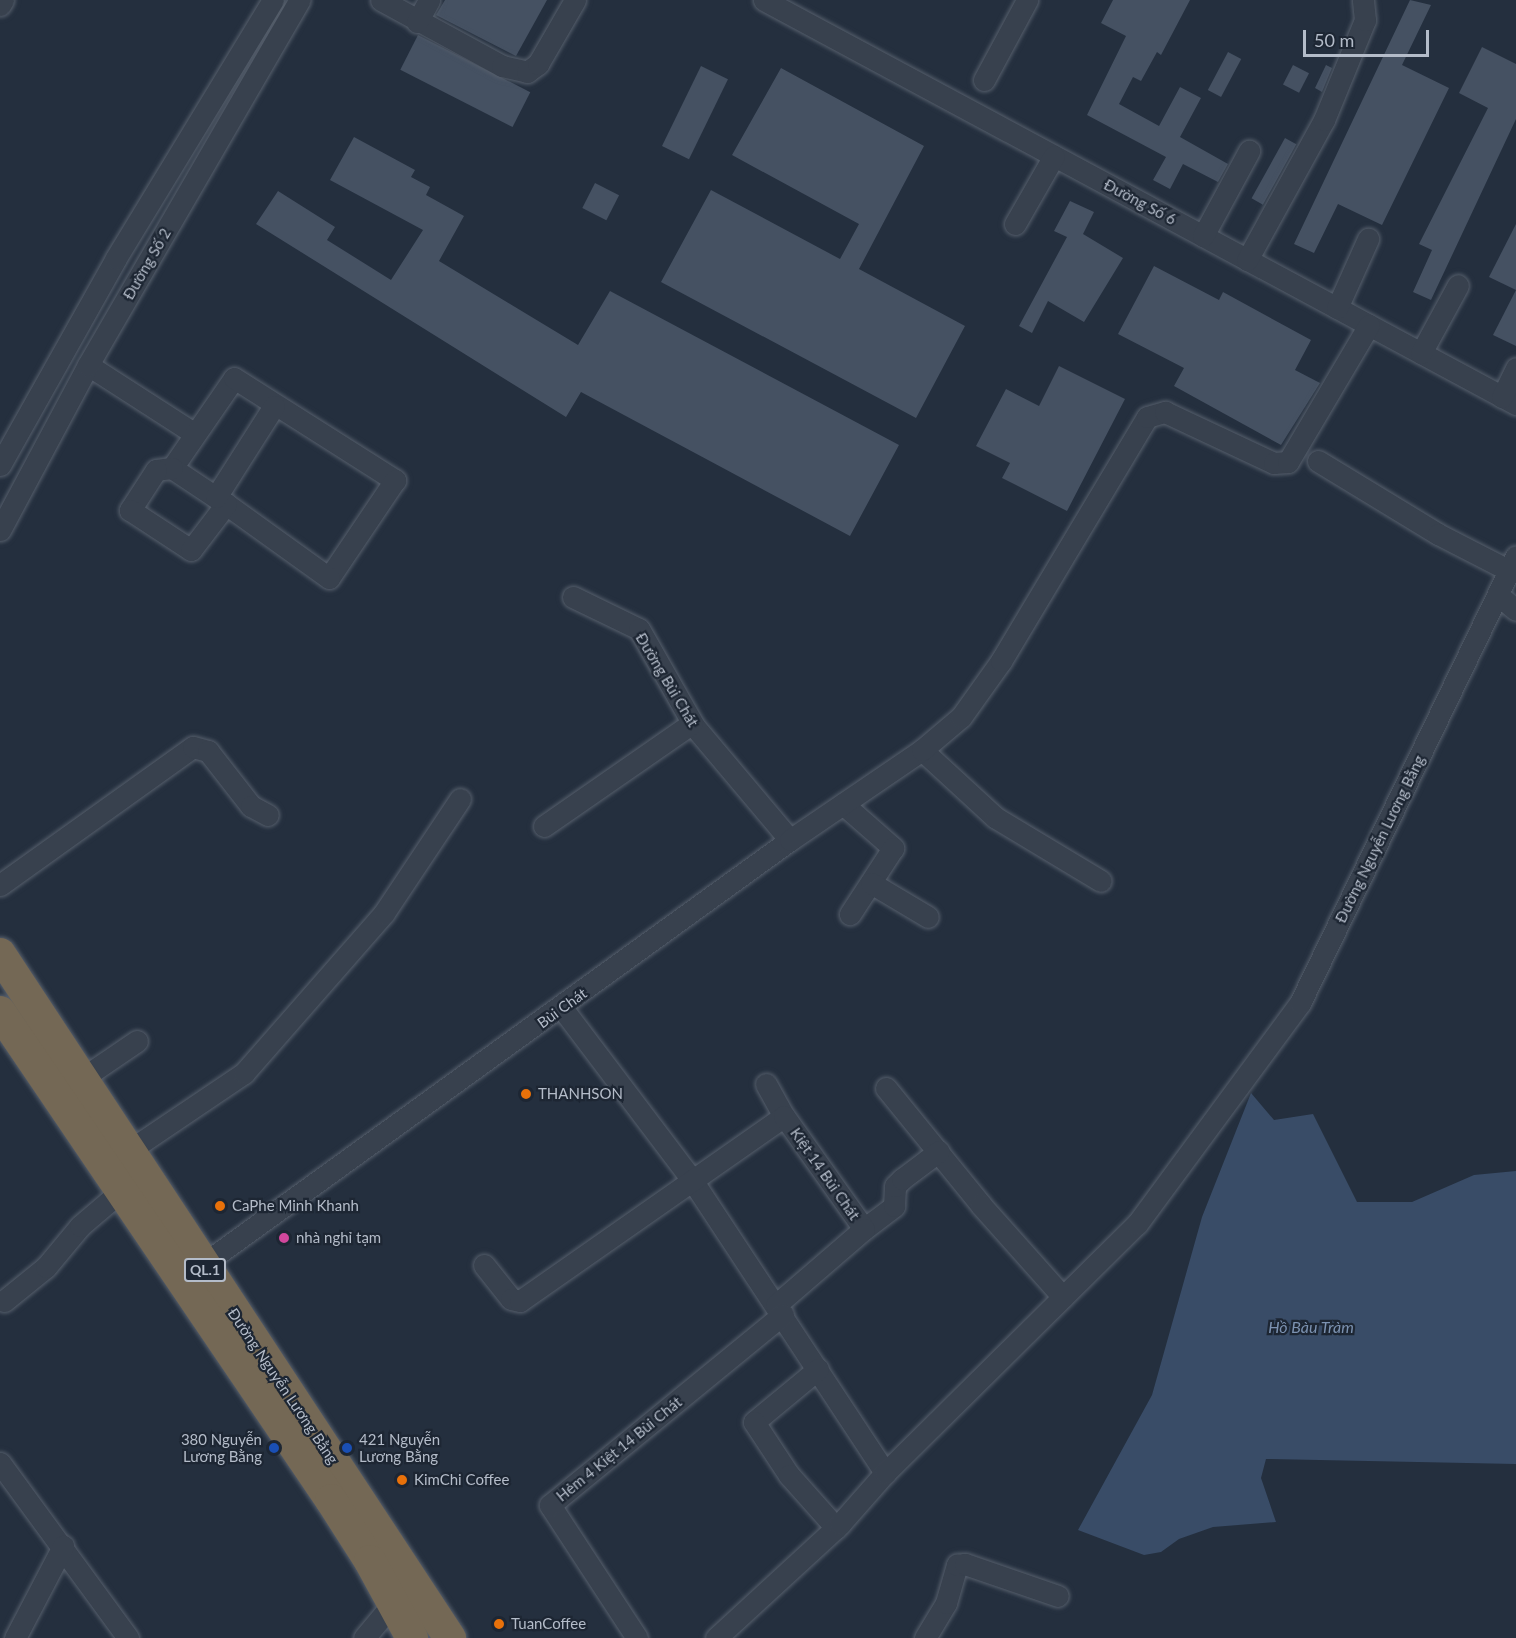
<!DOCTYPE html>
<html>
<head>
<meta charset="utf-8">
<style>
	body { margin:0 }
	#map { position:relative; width:1516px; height:1638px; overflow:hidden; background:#242f3e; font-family:Lato,sans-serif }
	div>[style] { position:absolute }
	.water>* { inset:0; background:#394c67 }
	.building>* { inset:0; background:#455162; transform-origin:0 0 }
	.roads { filter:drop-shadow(0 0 2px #565f6c) drop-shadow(0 0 2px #565f6c) }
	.minor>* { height:21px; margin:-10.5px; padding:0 10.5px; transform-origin:10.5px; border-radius:10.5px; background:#38414e }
	.highway>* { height:32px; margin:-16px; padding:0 16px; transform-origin:16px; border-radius:16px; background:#746855 }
	.dots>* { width:16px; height:16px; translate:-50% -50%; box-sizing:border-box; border:3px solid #1d2633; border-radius:50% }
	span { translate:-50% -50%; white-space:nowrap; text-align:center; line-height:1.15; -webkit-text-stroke:4.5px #1d2633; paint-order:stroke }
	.shield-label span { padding:2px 4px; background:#1d2633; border:2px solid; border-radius:4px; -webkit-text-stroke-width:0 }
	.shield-label { font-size:14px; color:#b4bcc9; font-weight:700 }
	.street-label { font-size:15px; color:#b4bcc9 }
	.poi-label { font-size:15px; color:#b4bcc9 }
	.left { translate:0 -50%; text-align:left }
	.right { translate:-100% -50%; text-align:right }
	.water-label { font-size:16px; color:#7c92b1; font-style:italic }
	.scale { position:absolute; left:1303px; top:30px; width:126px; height:27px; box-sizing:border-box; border:3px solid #b4bcc9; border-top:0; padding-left:8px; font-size:18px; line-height:21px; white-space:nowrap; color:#b4bcc9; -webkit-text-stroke:4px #1d2633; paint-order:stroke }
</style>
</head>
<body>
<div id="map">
	<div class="water">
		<div style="clip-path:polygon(1251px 1093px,1274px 1120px,1313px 1114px,1357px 1202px,1412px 1202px,1474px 1175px,1516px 1171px,1516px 1464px,1266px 1459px,1261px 1478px,1276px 1522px,1213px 1527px,1179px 1539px,1161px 1552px,1144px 1555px,1078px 1530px,1152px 1395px,1202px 1217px)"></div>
	</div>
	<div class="building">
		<div style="clip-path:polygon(445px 0,547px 0,516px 56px,436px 15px)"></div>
		<div style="clip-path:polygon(1113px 0,1190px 0,1161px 55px,1157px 52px,1141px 81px,1133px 77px,1119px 104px,1159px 126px,1180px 87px,1201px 98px,1180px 137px,1228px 164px,1218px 182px,1183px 164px,1170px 189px,1153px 180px,1166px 157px,1087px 115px,1126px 36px,1101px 23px)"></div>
		<div style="clip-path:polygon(1410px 0,1431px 5px,1402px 65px,1449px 88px,1382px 225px,1338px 204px,1314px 253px,1294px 244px)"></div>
		<div style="left:418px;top:35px;width:126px;height:39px;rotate:27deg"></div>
		<div style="clip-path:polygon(1482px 47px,1516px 64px,1516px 119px,1431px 300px,1413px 292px,1432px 250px,1419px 244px,1488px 108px,1459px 93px)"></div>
		<div style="left:1228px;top:52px;width:15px;height:43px;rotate:28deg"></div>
		<div style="left:1293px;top:65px;width:18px;height:22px;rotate:27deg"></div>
		<div style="clip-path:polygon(1326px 65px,1332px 68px,1322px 92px,1315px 88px)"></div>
		<div style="left:701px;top:66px;width:30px;height:89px;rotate:26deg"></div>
		<div style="clip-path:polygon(781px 68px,924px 146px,859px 269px,965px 326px,916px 418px,661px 282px,711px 190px,840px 259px,859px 224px,732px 155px)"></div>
		<div style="clip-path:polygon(354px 137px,415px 170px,411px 177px,430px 187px,426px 195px,464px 216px,439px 261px,578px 345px,610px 291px,899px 445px,850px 536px,581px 392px,566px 417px,256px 224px,278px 191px,335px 227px,327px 240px,391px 280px,423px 230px,330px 180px)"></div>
		<div style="left:1285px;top:138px;width:13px;height:69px;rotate:29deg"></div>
		<div style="left:595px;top:183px;width:27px;height:28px;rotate:27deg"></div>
		<div style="clip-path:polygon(1070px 201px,1094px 212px,1083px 234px,1123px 258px,1084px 322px,1048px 301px,1032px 333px,1019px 326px,1067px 237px,1054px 231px)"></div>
		<div style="clip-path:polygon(1516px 224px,1516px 290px,1489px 277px)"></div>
		<div style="clip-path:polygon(1154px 266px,1219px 300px,1223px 292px,1311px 340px,1295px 370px,1320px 383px,1281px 445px,1174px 386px,1184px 368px,1118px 334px)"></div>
		<div style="clip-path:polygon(1516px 290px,1516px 346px,1493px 335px)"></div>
		<div style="clip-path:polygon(1059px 366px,1125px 399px,1067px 511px,1002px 478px,1010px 463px,976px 446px,1006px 389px,1039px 406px)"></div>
	</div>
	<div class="roads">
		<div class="minor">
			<div style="left:381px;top:0;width:138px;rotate:28.6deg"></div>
			<div style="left:502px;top:66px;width:26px;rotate:13deg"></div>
			<div style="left:527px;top:72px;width:14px;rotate:-36deg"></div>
			<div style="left:538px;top:64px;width:74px;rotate:-60deg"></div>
			<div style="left:764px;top:0;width:854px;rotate:28.25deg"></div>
			<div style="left:0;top:5px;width:6px;rotate:-59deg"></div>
			<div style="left:417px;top:22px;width:25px;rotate:-61deg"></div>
			<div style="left:984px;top:80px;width:91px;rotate:-61.7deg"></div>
			<div style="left:1015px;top:224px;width:78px;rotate:-60.2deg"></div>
			<div style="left:1203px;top:236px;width:97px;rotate:-61.6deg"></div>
			<div style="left:1247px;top:260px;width:160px;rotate:-61.2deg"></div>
			<div style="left:1324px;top:120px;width:108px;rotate:-67.7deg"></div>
			<div style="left:1365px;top:20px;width:20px;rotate:-96deg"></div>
			<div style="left:1337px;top:308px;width:76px;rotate:-65.8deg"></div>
			<div style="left:1421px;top:353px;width:77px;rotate:-61.4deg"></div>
			<div style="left:88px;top:365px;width:127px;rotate:32.8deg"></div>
			<div style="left:1502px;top:397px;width:32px;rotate:-64deg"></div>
			<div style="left:1318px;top:461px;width:140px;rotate:31.3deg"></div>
			<div style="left:1438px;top:534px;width:81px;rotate:27.2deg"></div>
			<div style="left:0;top:465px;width:237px;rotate:-60.7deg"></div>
			<div style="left:116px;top:258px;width:302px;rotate:-58.7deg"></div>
			<div style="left:172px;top:468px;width:109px;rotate:-55.4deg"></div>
			<div style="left:234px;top:378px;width:191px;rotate:32.4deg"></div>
			<div style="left:395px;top:480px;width:118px;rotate:124deg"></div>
			<div style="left:329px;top:578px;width:127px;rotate:-144.3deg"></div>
			<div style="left:226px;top:504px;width:65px;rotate:-146.3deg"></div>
			<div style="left:172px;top:468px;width:16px;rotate:173deg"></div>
			<div style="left:156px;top:470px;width:48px;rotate:123deg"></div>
			<div style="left:130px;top:510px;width:73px;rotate:33.3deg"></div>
			<div style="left:191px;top:550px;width:58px;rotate:-52.7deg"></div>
			<div style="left:216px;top:497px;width:108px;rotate:-57.5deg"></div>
			<div style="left:0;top:530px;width:187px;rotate:-61.9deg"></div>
			<div style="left:88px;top:365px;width:422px;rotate:-59.9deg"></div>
			<div style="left:1498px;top:595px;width:23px;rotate:40deg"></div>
			<div style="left:573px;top:597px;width:73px;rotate:25.9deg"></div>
			<div style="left:639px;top:629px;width:112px;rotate:60.4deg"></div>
			<div style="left:694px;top:726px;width:149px;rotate:49.9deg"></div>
			<div style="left:922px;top:750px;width:100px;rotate:42.6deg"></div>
			<div style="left:996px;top:818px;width:122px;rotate:31deg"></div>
			<div style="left:843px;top:804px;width:67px;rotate:41.3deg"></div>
			<div style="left:893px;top:848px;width:79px;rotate:123.1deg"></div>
			<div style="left:544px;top:826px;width:180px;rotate:-34.8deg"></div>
			<div style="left:871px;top:883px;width:66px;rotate:30.8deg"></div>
			<div style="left:0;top:885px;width:237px;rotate:-35.6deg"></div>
			<div style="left:193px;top:747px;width:16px;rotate:15deg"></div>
			<div style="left:208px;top:751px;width:70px;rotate:52deg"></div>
			<div style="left:251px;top:806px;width:19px;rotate:28deg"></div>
			<div style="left:562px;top:1008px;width:216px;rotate:52.9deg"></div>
			<div style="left:692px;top:1180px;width:351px;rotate:56.6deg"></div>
			<div style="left:84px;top:1077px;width:64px;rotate:-34.2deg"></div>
			<div style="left:766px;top:1084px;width:37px;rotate:61deg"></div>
			<div style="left:886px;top:1088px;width:151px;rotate:50.9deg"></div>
			<div style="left:981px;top:1205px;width:123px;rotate:48.3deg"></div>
			<div style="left:127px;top:1152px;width:141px;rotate:-34deg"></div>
			<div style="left:244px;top:1073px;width:213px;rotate:-48.8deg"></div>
			<div style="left:384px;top:913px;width:137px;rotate:-56.3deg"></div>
			<div style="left:864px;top:1229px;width:38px;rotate:-37deg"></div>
			<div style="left:894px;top:1206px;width:20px;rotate:-87deg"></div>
			<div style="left:895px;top:1186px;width:10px;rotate:-45deg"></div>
			<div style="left:902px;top:1179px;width:46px;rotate:-37.1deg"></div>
			<div style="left:202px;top:1265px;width:726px;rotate:-35.86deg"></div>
			<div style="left:790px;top:840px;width:160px;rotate:-34.3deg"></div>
			<div style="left:922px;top:750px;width:51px;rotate:-40.2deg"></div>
			<div style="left:961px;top:717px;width:69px;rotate:-54.5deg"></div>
			<div style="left:1001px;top:661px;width:284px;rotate:-59.1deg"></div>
			<div style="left:1147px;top:417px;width:19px;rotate:-16deg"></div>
			<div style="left:1165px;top:412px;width:120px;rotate:25.1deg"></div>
			<div style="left:1274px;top:463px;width:14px;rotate:-4deg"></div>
			<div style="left:1288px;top:462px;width:159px;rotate:-59.4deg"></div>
			<div style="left:484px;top:1265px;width:43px;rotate:51.5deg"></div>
			<div style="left:511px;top:1299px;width:9px;rotate:13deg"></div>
			<div style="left:520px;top:1301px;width:322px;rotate:-35deg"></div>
			<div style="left:784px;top:1116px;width:138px;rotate:54.7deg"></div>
			<div style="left:864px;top:1229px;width:116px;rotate:139.2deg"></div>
			<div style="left:4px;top:1301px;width:54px;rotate:-39deg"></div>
			<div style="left:46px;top:1267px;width:53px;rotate:-50.3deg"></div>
			<div style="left:80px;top:1226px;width:54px;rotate:-40.5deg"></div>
			<div style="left:818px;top:1369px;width:83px;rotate:140.4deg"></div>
			<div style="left:754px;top:1422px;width:64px;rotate:56.6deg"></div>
			<div style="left:789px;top:1475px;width:71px;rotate:48.4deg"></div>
			<div style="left:0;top:1463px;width:217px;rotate:53.8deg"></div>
			<div style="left:15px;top:1638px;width:104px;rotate:-62.4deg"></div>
			<div style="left:364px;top:1638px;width:56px;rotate:-50.1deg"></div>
			<div style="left:637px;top:1638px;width:159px;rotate:-123.2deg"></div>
			<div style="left:550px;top:1505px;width:301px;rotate:-39.3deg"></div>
			<div style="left:716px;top:1638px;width:168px;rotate:-42.6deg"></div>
			<div style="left:840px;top:1524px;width:68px;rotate:-48.6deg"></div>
			<div style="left:885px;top:1473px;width:354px;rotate:-44.7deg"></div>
			<div style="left:1137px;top:1224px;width:275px;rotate:-53.6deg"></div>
			<div style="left:1300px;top:1003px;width:496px;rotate:-64.2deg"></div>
			<div style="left:925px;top:1638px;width:41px;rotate:-59deg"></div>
			<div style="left:946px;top:1603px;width:40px;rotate:-74deg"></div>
			<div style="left:957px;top:1565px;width:8px;rotate:-7deg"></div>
			<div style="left:965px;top:1564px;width:98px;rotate:19deg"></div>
		</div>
		<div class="highway">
			<div style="left:0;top:954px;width:819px;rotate:56.66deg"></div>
			<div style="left:0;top:1012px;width:590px;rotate:55.85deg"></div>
			<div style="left:331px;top:1500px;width:72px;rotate:57.4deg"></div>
			<div style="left:370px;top:1561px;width:88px;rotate:61.4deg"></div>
		</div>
	</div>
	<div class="dots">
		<div style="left:526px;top:1094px;background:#e8710a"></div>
		<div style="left:220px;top:1206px;background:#e8710a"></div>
		<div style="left:284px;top:1238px;background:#d1479c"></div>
		<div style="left:274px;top:1448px;background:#1a4fb4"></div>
		<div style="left:347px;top:1448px;background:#1a4fb4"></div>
		<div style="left:402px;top:1480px;background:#e8710a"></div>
		<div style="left:499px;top:1624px;background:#e8710a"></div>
	</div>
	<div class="shield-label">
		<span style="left:205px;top:1270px">QL.1</span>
	</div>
	<div class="street-label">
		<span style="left:1140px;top:202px;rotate:28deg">Đường Số 6</span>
		<span style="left:147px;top:264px;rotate:-60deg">Đường Số 2</span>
		<span style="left:667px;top:680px;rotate:59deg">Đường Bùi Chát</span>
		<span style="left:1380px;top:839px;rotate:-64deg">Đường Nguyễn Lương Bằng</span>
		<span style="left:562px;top:1008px;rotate:-36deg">Bùi Chát</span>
		<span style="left:825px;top:1174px;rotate:55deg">Kiệt 14 Bùi Chát</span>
		<span style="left:283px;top:1386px;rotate:56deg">Đường Nguyễn Lương Bằng</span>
		<span style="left:619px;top:1449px;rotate:-39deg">Hẻm 4 Kiệt 14 Bùi Chát</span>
	</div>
	<div class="poi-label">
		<span class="left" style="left:538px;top:1094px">THANHSON</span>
		<span class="left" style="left:232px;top:1206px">CaPhe Minh Khanh</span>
		<span class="left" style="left:296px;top:1238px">nhà nghỉ tạm</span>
		<span class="right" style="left:262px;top:1448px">380 Nguyễn<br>Lương Bằng</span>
		<span class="left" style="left:359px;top:1448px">421 Nguyễn<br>Lương Bằng</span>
		<span class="left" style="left:414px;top:1480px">KimChi Coffee</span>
		<span class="left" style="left:511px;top:1624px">TuanCoffee</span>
	</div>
	<div class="water-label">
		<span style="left:1311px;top:1327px">Hồ Bàu Tràm</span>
	</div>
	<div class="scale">50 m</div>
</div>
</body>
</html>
